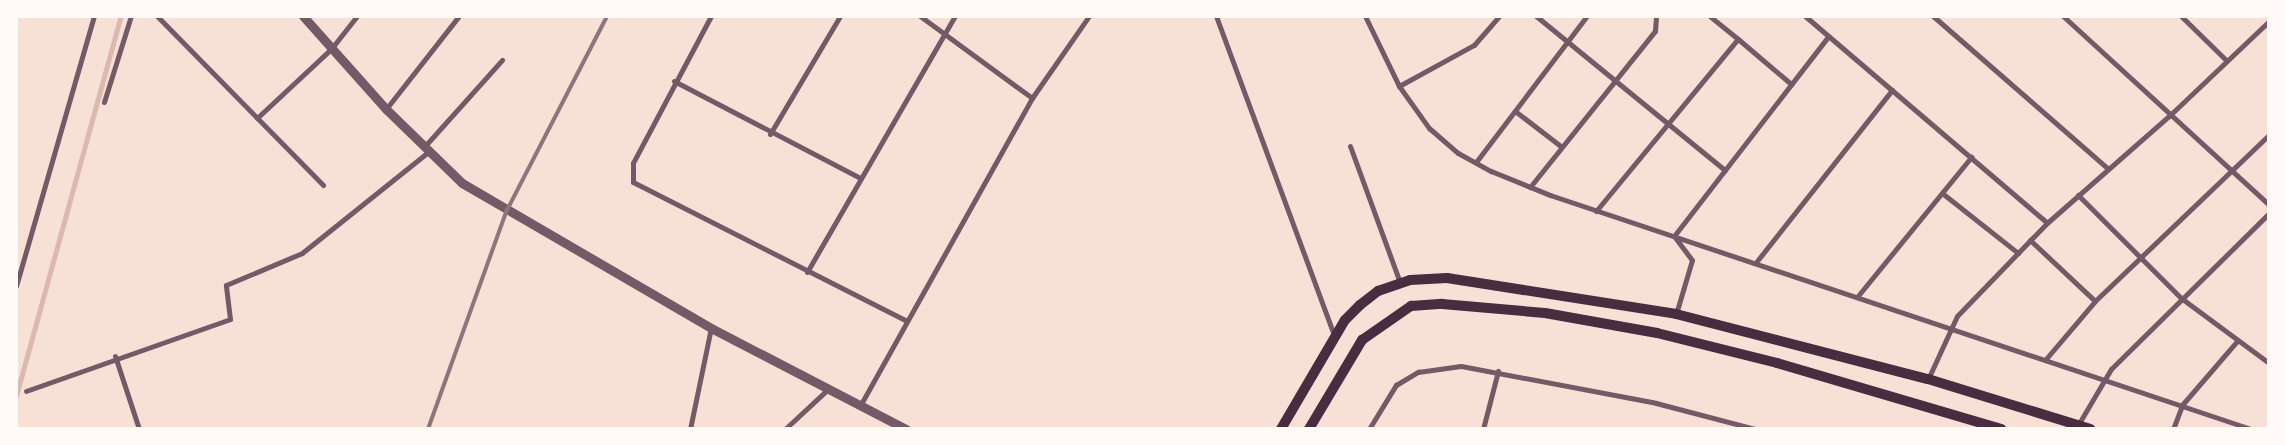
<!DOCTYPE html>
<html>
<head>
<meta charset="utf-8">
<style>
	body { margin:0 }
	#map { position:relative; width:2285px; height:445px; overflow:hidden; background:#f7e1d7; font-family:Arial,sans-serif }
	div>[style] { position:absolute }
	.stream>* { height:5px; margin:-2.5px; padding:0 2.5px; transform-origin:2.5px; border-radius:2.5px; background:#dcb8b0 }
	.minor>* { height:5px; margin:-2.5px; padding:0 2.5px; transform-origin:2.5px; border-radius:2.5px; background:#755966 }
	.tertiary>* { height:9px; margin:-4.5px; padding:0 4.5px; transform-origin:4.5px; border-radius:4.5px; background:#755966 }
	.secondary>* { height:10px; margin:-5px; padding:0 5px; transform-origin:5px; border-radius:5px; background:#4a2c40 }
	.rail>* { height:4px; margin:-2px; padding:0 2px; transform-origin:2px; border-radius:2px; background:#8f747c }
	span { translate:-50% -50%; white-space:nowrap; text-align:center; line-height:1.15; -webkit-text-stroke:4px #fffaf5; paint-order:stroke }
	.frame { position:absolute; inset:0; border:18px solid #fffaf5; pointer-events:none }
</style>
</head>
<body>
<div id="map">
	<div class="stream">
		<div style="left:16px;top:396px;width:394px;rotate:-74.6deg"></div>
	</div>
	<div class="minor">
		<div style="left:157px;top:16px;width:237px;rotate:45.5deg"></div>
		<div style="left:711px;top:16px;width:166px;rotate:118deg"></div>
		<div style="left:633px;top:163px;width:19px;rotate:90deg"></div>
		<div style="left:633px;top:182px;width:305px;rotate:26.9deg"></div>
		<div style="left:920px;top:16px;width:139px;rotate:36.2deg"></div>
		<div style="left:1216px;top:16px;width:342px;rotate:69.7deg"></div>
		<div style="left:1365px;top:16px;width:78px;rotate:64.1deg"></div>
		<div style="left:1399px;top:86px;width:52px;rotate:54.5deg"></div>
		<div style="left:1429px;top:128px;width:38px;rotate:41deg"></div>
		<div style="left:1458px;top:153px;width:38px;rotate:29deg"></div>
		<div style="left:1491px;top:171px;width:64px;rotate:22.1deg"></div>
		<div style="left:1550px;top:195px;width:739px;rotate:18.46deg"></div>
		<div style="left:1536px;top:16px;width:244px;rotate:39.2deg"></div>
		<div style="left:1805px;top:16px;width:318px;rotate:40.5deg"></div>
		<div style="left:2047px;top:223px;width:129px;rotate:134.1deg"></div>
		<div style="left:1957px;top:316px;width:69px;rotate:114.7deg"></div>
		<div style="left:1933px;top:16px;width:231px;rotate:41.1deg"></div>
		<div style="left:2063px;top:16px;width:280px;rotate:42.5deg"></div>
		<div style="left:2181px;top:16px;width:64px;rotate:44.4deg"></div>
		<div style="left:1738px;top:39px;width:70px;rotate:40.3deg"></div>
		<div style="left:674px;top:81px;width:210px;rotate:27.5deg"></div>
		<div style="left:1399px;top:86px;width:85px;rotate:-28.7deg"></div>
		<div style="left:1474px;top:45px;width:38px;rotate:-49deg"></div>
		<div style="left:104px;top:102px;width:90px;rotate:-72.6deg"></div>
		<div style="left:386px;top:109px;width:118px;rotate:-51.9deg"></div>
		<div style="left:1515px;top:111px;width:59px;rotate:37.5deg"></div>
		<div style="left:257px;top:118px;width:101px;rotate:-43deg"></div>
		<div style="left:331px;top:49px;width:42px;rotate:-51.8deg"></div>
		<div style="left:770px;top:134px;width:137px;rotate:-59.3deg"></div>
		<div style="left:1350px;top:146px;width:146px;rotate:69.9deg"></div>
		<div style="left:424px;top:147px;width:117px;rotate:-48.1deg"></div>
		<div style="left:1476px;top:162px;width:183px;rotate:-52.8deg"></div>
		<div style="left:1530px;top:187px;width:200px;rotate:-51.3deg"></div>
		<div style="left:1655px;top:31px;width:15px;rotate:-86deg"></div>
		<div style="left:1942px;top:193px;width:97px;rotate:38.3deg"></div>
		<div style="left:2078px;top:195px;width:146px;rotate:45deg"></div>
		<div style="left:2181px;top:298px;width:109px;rotate:36.5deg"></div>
		<div style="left:1596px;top:211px;width:223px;rotate:-50.5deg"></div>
		<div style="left:1738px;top:39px;width:36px;rotate:-141deg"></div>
		<div style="left:2047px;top:223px;width:162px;rotate:-41.3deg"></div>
		<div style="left:2169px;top:116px;width:138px;rotate:-43.5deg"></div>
		<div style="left:2030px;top:240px;width:89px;rotate:43.2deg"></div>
		<div style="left:2095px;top:301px;width:240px;rotate:-43.7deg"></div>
		<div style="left:1757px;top:261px;width:218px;rotate:-51.7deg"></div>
		<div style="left:807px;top:272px;width:296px;rotate:-60deg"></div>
		<div style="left:16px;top:286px;width:281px;rotate:-73.9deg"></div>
		<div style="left:1857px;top:297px;width:181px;rotate:-50.8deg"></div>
		<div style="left:1676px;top:314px;width:56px;rotate:-73.5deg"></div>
		<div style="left:1692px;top:260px;width:30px;rotate:-127deg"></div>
		<div style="left:1674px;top:236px;width:252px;rotate:-52.3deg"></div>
		<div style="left:115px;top:356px;width:77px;rotate:71.8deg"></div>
		<div style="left:2045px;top:360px;width:77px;rotate:-49.7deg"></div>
		<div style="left:26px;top:391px;width:216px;rotate:-19.4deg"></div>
		<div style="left:230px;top:319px;width:34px;rotate:-97deg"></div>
		<div style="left:226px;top:285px;width:82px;rotate:-22.8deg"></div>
		<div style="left:302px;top:253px;width:160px;rotate:-38.7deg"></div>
		<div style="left:861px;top:404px;width:351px;rotate:-60.8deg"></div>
		<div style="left:1032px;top:98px;width:100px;rotate:-55.2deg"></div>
		<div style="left:2078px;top:425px;width:65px;rotate:-59.5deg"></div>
		<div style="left:2111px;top:369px;width:222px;rotate:-44.6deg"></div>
		<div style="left:690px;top:429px;width:103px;rotate:-78.3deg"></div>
		<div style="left:785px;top:429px;width:59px;rotate:-42.9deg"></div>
		<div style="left:1369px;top:429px;width:52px;rotate:-58.5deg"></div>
		<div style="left:1396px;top:385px;width:26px;rotate:-31deg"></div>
		<div style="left:1418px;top:372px;width:43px;rotate:-7.9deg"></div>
		<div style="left:1461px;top:366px;width:198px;rotate:10.7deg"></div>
		<div style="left:1656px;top:403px;width:102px;rotate:14.7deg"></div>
		<div style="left:1483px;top:429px;width:60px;rotate:-75.5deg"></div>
		<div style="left:2173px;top:429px;width:26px;rotate:-69deg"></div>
		<div style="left:2182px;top:405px;width:84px;rotate:-49.3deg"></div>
	</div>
	<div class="tertiary">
		<div style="left:303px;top:16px;width:125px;rotate:48.3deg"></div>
		<div style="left:386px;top:109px;width:106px;rotate:44.2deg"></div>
		<div style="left:462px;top:183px;width:288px;rotate:30.2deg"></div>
		<div style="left:711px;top:328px;width:220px;rotate:27.4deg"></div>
	</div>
	<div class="secondary">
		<div style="left:1281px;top:429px;width:126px;rotate:-59.6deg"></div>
		<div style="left:1345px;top:320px;width:21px;rotate:-45deg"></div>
		<div style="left:1360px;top:305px;width:23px;rotate:-38deg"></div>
		<div style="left:1378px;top:291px;width:34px;rotate:-19deg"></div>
		<div style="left:1410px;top:280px;width:37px;rotate:-3deg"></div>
		<div style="left:1447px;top:278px;width:232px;rotate:8.9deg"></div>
		<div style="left:1676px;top:314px;width:260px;rotate:14.5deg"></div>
		<div style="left:1928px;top:379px;width:170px;rotate:17.1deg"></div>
		<div style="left:1309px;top:429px;width:104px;rotate:-59.2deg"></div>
		<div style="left:1362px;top:340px;width:60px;rotate:-34.8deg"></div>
		<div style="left:1411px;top:306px;width:31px;rotate:-4deg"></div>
		<div style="left:1442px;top:304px;width:103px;rotate:5deg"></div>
		<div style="left:1545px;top:313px;width:114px;rotate:10.1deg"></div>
		<div style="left:1657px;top:333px;width:124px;rotate:14deg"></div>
		<div style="left:1777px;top:363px;width:234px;rotate:16.4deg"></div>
	</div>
	<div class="rail">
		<div style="left:428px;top:429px;width:231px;rotate:-70.2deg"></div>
		<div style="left:506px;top:212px;width:220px;rotate:-62.7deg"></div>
	</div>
	<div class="frame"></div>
</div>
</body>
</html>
